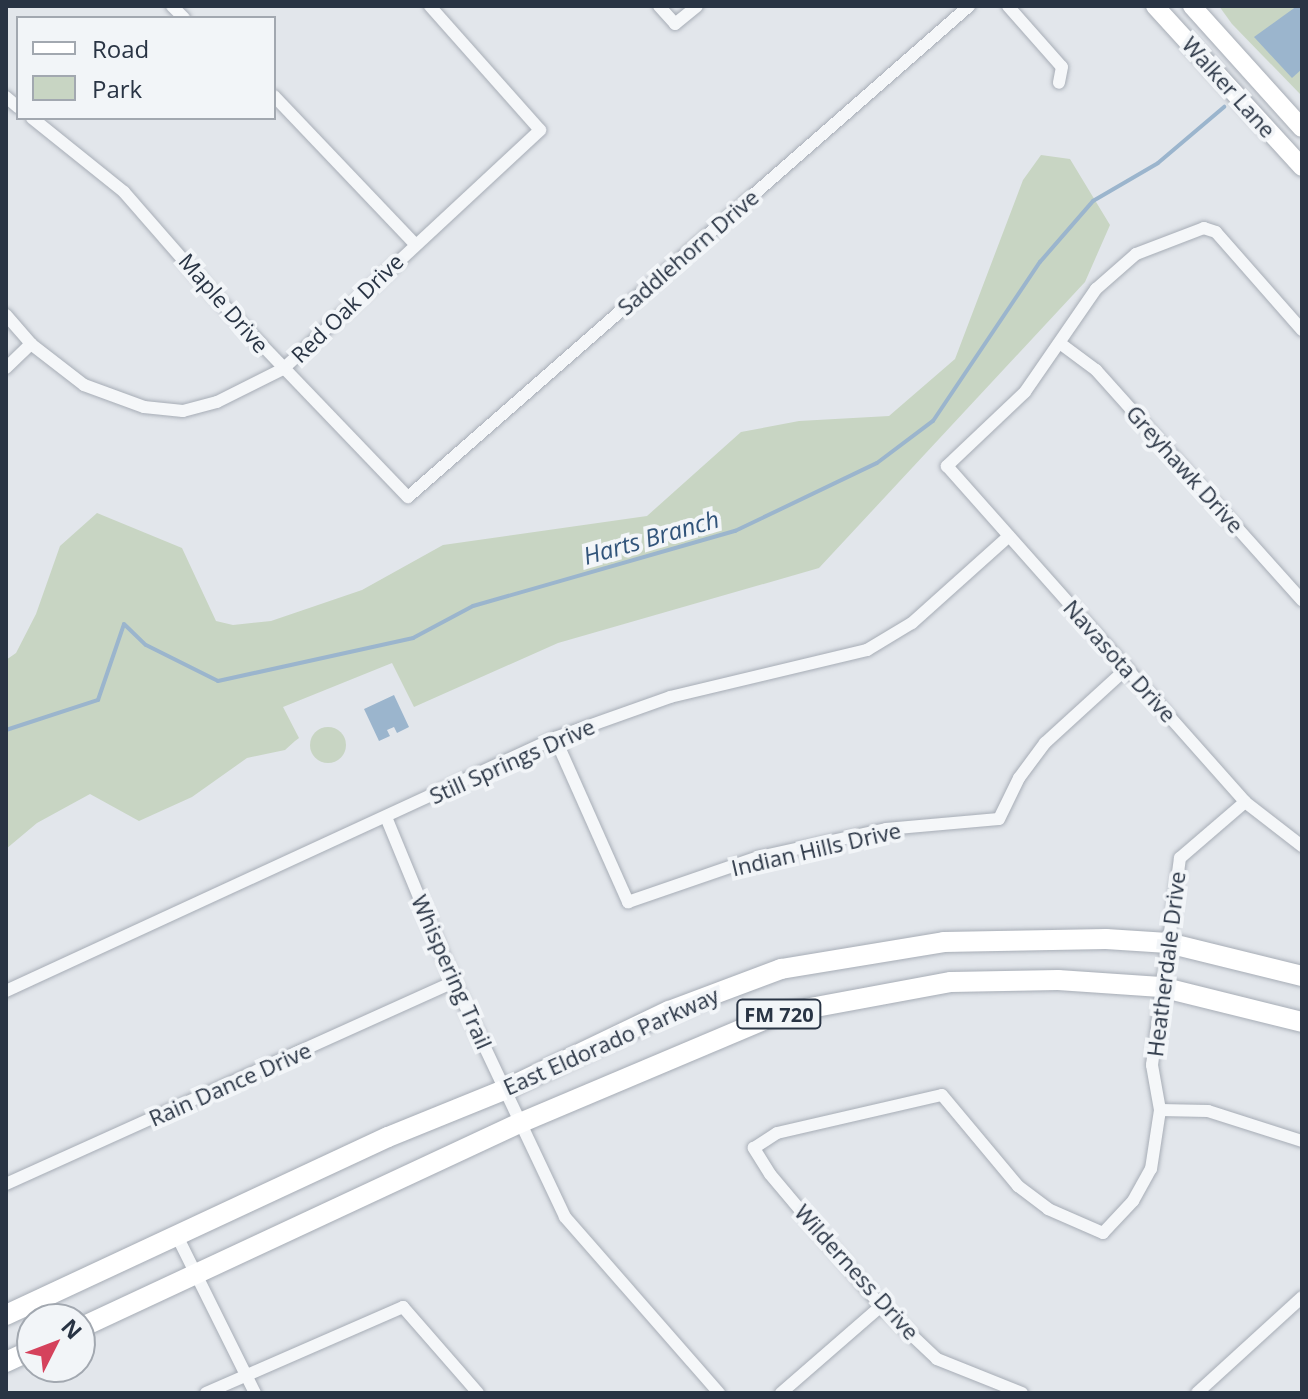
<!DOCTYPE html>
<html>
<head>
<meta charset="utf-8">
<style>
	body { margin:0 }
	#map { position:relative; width:1308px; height:1399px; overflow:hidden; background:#e2e6eb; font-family:"Open Sans",sans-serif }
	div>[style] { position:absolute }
	.green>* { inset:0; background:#c8d5c3 }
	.round { border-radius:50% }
	.water>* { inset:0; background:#9bb5cd }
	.stream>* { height:4px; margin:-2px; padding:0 2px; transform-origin:2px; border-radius:2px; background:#9bb5cd }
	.roads { filter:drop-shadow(0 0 2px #a7adb6) drop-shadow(0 0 2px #a7adb6) }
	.street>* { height:12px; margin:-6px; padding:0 6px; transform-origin:6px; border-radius:6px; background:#f5f7f9 }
	.secondary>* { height:18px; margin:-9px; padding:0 9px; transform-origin:9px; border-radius:9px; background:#fff }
	.primary>* { height:20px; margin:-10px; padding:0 10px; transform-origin:10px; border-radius:10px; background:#fff }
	span { translate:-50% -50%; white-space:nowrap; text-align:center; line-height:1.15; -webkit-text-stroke:8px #f2f5f8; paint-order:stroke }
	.shield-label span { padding:2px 6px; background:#f2f5f8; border:2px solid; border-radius:6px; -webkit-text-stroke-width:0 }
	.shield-label { font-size:20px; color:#293444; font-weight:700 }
	.street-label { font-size:22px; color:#293444 }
	.water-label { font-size:24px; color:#31547a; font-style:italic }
	.frame { position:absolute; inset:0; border:8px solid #293444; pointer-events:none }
	.legend { position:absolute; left:16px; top:16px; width:260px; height:104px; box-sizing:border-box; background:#f2f5f8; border:2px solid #a2a8b0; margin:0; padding:10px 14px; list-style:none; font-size:24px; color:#293444 }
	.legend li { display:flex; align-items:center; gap:16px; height:40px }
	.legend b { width:40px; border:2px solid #a2a8b0 }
	.north { position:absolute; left:16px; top:1303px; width:80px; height:80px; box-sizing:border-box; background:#f2f5f8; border:2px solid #a2a8b0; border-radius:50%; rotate:48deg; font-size:22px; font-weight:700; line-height:32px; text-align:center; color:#293444 }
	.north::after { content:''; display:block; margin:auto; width:28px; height:36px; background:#d5425c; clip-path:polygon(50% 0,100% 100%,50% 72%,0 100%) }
</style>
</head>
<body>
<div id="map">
	<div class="green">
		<div style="clip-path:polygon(1219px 6px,1302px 6px,1302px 96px,1232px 24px)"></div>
		<div style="clip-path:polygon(1041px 155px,1070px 159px,1110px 225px,1085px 282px,819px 568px,558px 643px,414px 707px,392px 663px,283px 707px,299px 738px,295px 741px,285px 750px,247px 758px,192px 797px,139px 821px,90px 794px,37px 823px,6px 849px,6px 660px,16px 653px,36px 614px,60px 546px,97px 513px,182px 548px,216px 621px,233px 625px,271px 621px,362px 590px,443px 545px,647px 516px,741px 432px,799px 421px,889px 416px,955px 359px,1023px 180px)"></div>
		<div class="round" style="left:310px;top:727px;width:36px;height:36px"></div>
	</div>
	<div class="water">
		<div style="clip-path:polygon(1297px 6px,1302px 6px,1302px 69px,1292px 78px,1254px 37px)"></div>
		<div style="clip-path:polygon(394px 695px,409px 727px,397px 733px,394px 727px,387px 730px,390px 736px,379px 741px,364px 709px)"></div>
	</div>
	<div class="stream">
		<div style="left:6px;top:730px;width:97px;rotate:-18.1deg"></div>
		<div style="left:98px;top:700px;width:80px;rotate:-71.1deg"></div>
		<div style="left:124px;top:624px;width:30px;rotate:44deg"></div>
		<div style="left:146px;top:645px;width:80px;rotate:26.6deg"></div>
		<div style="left:218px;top:681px;width:200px;rotate:-12.4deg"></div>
		<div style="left:413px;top:638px;width:68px;rotate:-28.1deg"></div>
		<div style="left:473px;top:606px;width:273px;rotate:-16deg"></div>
		<div style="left:735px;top:531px;width:157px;rotate:-25.6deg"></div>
		<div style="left:877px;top:463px;width:70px;rotate:-36.9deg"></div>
		<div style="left:933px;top:421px;width:192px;rotate:-56.1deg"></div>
		<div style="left:1040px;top:262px;width:81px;rotate:-49deg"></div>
		<div style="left:1093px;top:201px;width:75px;rotate:-30.3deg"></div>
		<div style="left:1158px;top:163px;width:87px;rotate:-40.3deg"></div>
	</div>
	<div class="roads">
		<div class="street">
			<div style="left:172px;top:6px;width:17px;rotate:45deg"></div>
			<div style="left:659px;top:6px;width:24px;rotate:48deg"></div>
			<div style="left:675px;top:24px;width:28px;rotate:-39deg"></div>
			<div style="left:1008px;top:6px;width:81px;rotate:48.5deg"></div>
			<div style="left:1062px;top:67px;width:16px;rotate:101deg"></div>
			<div style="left:274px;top:96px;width:203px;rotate:46.4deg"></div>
			<div style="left:6px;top:97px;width:16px;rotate:40deg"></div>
			<div style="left:32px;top:118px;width:118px;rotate:38.8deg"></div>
			<div style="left:124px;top:192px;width:137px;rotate:48.9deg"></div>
			<div style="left:214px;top:295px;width:280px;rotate:46.2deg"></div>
			<div style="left:408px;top:497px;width:746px;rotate:-41.19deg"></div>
			<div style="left:6px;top:315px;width:38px;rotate:49deg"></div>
			<div style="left:31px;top:344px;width:67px;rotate:37.7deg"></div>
			<div style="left:84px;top:385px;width:64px;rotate:20.1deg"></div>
			<div style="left:144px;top:407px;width:39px;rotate:6deg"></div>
			<div style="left:183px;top:411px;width:35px;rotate:-15deg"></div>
			<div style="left:217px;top:402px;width:74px;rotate:-26.6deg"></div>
			<div style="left:283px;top:369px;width:351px;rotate:-42.9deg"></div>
			<div style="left:540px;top:130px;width:166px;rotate:-131.6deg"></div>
			<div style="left:1302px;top:330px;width:130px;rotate:-131.3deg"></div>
			<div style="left:1216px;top:232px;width:13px;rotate:-162deg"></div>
			<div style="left:1204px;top:228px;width:73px;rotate:159.1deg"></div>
			<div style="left:1136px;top:254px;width:53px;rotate:138.8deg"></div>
			<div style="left:1096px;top:289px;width:125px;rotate:124.6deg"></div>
			<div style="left:1025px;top:392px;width:108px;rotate:136.5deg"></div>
			<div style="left:947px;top:466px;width:449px;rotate:48.4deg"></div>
			<div style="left:1245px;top:802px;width:72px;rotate:37.7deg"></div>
			<div style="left:1061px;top:344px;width:44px;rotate:36.6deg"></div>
			<div style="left:1096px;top:370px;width:309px;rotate:48.2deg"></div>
			<div style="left:6px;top:368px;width:35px;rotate:-44deg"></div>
			<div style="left:555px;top:738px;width:180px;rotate:66deg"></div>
			<div style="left:628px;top:902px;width:139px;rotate:-19deg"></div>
			<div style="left:759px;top:857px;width:130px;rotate:-12.4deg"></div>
			<div style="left:886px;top:829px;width:113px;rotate:-5.1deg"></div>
			<div style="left:999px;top:819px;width:46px;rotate:-64deg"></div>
			<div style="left:1019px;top:778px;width:44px;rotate:-53.4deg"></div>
			<div style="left:1045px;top:743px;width:111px;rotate:-42.4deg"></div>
			<div style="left:386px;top:817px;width:178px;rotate:67.6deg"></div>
			<div style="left:454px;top:982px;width:260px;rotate:64.7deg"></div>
			<div style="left:565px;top:1217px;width:234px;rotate:48.8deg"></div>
			<div style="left:6px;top:991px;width:604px;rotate:-24.74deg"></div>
			<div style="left:555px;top:738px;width:122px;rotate:-19.6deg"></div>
			<div style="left:670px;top:697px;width:203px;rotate:-13.4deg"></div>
			<div style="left:867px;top:650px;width:52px;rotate:-31deg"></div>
			<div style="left:912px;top:623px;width:130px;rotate:-41.9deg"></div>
			<div style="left:1160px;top:1110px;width:48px;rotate:1.2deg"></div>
			<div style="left:1208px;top:1111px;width:99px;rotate:17.7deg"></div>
			<div style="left:6px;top:1184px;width:491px;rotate:-24.3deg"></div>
			<div style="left:176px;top:1234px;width:178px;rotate:63.6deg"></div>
			<div style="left:206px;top:1393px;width:215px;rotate:-23.6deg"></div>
			<div style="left:403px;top:1307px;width:114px;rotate:48.9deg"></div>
			<div style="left:781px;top:1393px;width:133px;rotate:-41deg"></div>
			<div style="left:1022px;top:1393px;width:92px;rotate:-158.2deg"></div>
			<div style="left:937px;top:1359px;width:77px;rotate:-136.6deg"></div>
			<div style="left:881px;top:1306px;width:172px;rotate:-130.1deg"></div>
			<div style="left:770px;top:1174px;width:31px;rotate:-122deg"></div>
			<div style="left:754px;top:1148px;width:27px;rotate:-33deg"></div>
			<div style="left:777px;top:1133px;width:169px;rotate:-13deg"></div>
			<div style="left:942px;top:1095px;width:119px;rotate:50.1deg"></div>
			<div style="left:1018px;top:1186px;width:38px;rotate:37deg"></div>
			<div style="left:1048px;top:1209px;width:60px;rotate:23.6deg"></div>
			<div style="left:1103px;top:1233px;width:44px;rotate:-46.8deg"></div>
			<div style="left:1133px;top:1201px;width:37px;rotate:-61deg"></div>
			<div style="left:1151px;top:1169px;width:60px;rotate:-81.3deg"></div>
			<div style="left:1160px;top:1110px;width:46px;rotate:-100.1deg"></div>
			<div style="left:1152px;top:1065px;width:209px;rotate:-82.3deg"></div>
			<div style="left:1180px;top:858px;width:86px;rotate:-40.7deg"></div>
			<div style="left:1197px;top:1393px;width:142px;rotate:-42.4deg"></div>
		</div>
		<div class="secondary">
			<div style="left:1155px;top:6px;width:218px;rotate:47.6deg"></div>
			<div style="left:1192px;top:6px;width:164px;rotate:48deg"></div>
		</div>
		<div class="primary">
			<div style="left:6px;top:1315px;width:421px;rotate:-25deg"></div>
			<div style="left:388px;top:1137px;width:125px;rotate:-22.1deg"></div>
			<div style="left:504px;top:1090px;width:183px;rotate:-25.6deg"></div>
			<div style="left:669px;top:1011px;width:120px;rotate:-20.6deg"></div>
			<div style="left:781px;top:969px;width:165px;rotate:-9.4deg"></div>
			<div style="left:944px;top:942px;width:162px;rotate:-1.1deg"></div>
			<div style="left:1106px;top:939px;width:62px;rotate:3.7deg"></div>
			<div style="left:1168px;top:943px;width:138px;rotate:13.8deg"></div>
			<div style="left:80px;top:1328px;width:485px;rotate:-25deg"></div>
			<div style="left:520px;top:1123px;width:280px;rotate:-22.9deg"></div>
			<div style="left:778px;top:1014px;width:176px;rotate:-10.5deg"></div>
			<div style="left:951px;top:982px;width:107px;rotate:-1.1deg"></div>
			<div style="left:1058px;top:980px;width:103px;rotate:3.9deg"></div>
			<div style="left:1161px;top:987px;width:145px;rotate:13.9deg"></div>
			<div style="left:6px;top:1362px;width:29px;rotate:-25deg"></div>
		</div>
	</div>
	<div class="shield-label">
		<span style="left:779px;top:1014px">FM 720</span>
	</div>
	<div class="street-label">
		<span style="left:1229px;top:87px;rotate:48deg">Walker Lane</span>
		<span style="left:688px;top:252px;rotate:-41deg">Saddlehorn Drive</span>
		<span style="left:224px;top:303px;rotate:49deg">Maple Drive</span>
		<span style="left:347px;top:308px;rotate:-44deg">Red Oak Drive</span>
		<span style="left:1185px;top:469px;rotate:48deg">Greyhawk Drive</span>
		<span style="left:1120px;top:661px;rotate:48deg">Navasota Drive</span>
		<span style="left:512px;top:761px;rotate:-24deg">Still Springs Drive</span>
		<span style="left:816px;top:849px;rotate:-13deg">Indian Hills Drive</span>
		<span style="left:1166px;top:964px;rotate:-83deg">Heatherdale Drive</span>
		<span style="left:452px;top:972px;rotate:66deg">Whispering Trail</span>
		<span style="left:611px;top:1041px;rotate:-24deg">East Eldorado Parkway</span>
		<span style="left:230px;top:1084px;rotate:-24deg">Rain Dance Drive</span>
		<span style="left:857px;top:1272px;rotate:48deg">Wilderness Drive</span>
	</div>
	<div class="water-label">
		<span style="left:651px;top:537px;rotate:-16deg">Harts Branch</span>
	</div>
	<div class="frame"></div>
	<ul class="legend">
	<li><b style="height:10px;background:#fff"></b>Road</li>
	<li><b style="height:22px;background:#c8d5c3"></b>Park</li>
	</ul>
	<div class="north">N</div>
</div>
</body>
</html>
